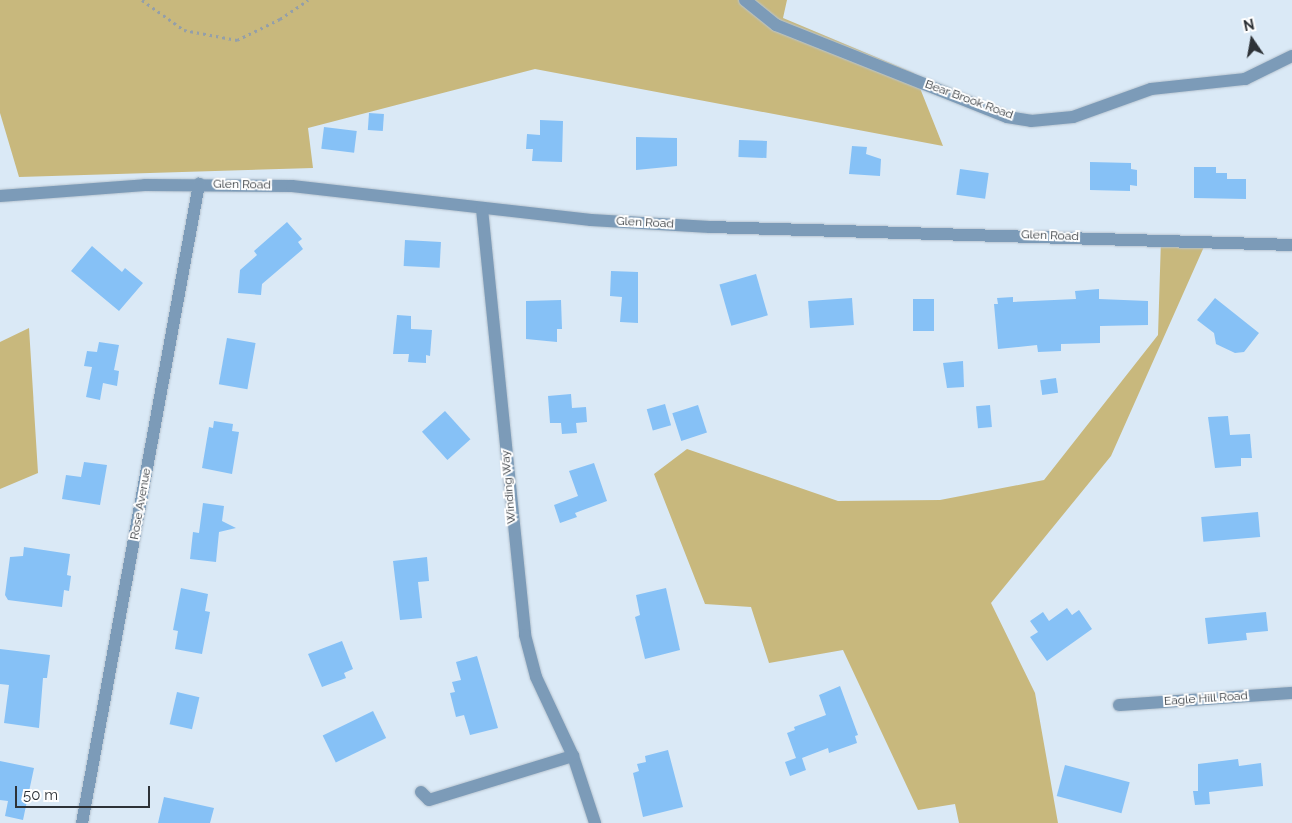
<!DOCTYPE html>
<html>
<head>
<meta charset="utf-8">
<style>
	body { margin:0 }
	#map { position:relative; width:1292px; height:823px; overflow:hidden; background:#dae9f6; font-family:Raleway,sans-serif }
	div>[style] { position:absolute }
	.green>* { inset:0; background:#c8b87d }
	.building>* { inset:0; background:#86c1f6; transform-origin:0 0 }
	.path>* { height:3px; margin-top:-1.5px; transform-origin:0; background:repeating-linear-gradient(90deg,#949fa9 0 2.5px,transparent 0 6.5px) }
	.roads { filter:drop-shadow(0 0 1px #b7c4d0) drop-shadow(0 0 1px #b7c4d0) }
	.street>* { height:12px; margin:-6px; padding:0 6px; transform-origin:6px; border-radius:6px; background:#7c9bb8 }
	span { translate:-50% -50%; white-space:nowrap; text-align:center; line-height:1.15; -webkit-text-stroke:4px #fff; paint-order:stroke }
	.street-label { font-size:12px; color:#2d3237 }
	.north { position:absolute; left:1227px; top:15px; width:50px; height:50px; -webkit-text-stroke:4px #fff; paint-order:stroke; rotate:348deg; font-size:14px; font-weight:700; line-height:20px; text-align:center; color:#2d3237 }
	.north::after { content:''; display:block; margin:auto; width:18px; height:22px; background:#2d3237; clip-path:polygon(50% 0,100% 100%,50% 72%,0 100%) }
	.scale { position:absolute; left:15px; top:786px; width:135px; height:22px; box-sizing:border-box; border:2px solid #2d3237; border-top:0; padding-left:6px; font-size:15px; line-height:18px; white-space:nowrap; color:#2d3237; -webkit-text-stroke:4px #fff; paint-order:stroke }
</style>
</head>
<body>
<div id="map">
	<div class="green">
		<div style="clip-path:polygon(0 0,787px 0,783px 18px,914px 73px,943px 146px,535px 69px,308px 128px,313px 168px,19px 177px,0 113px)"></div>
		<div style="clip-path:polygon(1161px 239px,1207px 240px,1111px 456px,991px 603px,1035px 693px,1058px 823px,959px 823px,955px 804px,918px 810px,843px 650px,769px 663px,751px 607px,705px 604px,654px 474px,687px 449px,838px 501px,940px 500px,1044px 480px,1158px 335px)"></div>
		<div style="clip-path:polygon(29px 328px,38px 473px,0 489px,0 342px)"></div>
	</div>
	<div class="building">
		<div style="left:369px;top:113px;width:15px;height:17px;rotate:4deg"></div>
		<div style="clip-path:polygon(540px 120px,563px 121px,562px 162px,532px 161px,533px 149px,526px 149px,527px 134px,540px 135px)"></div>
		<div style="left:324px;top:127px;width:33px;height:22px;rotate:7deg"></div>
		<div style="clip-path:polygon(636px 137px,677px 138px,677px 166px,636px 170px)"></div>
		<div style="left:739px;top:140px;width:28px;height:17px;rotate:2deg"></div>
		<div style="clip-path:polygon(852px 146px,867px 147px,866px 154px,881px 159px,880px 176px,849px 174px)"></div>
		<div style="clip-path:polygon(1090px 162px,1131px 163px,1131px 169px,1137px 170px,1137px 186px,1130px 185px,1130px 191px,1090px 190px)"></div>
		<div style="clip-path:polygon(1194px 167px,1216px 167px,1216px 173px,1227px 173px,1227px 179px,1246px 179px,1246px 199px,1194px 198px)"></div>
		<div style="left:960px;top:169px;width:29px;height:26px;rotate:8deg"></div>
		<div style="clip-path:polygon(287px 222px,302px 239px,298px 242px,303px 249px,262px 284px,261px 295px,238px 293px,240px 270px,257px 255px,254px 251px)"></div>
		<div style="left:405px;top:240px;width:36px;height:26px;rotate:3deg"></div>
		<div style="clip-path:polygon(92px 246px,122px 272px,125px 268px,143px 283px,119px 311px,71px 271px)"></div>
		<div style="clip-path:polygon(611px 271px,638px 272px,638px 323px,620px 322px,622px 297px,610px 296px)"></div>
		<div style="left:756px;top:274px;width:43px;height:38px;rotate:74deg"></div>
		<div style="clip-path:polygon(1099px 289px,1099px 299px,1148px 301px,1148px 325px,1100px 326px,1100px 343px,1061px 344px,1061px 351px,1038px 352px,1037px 345px,998px 349px,994px 304px,998px 304px,997px 298px,1013px 297px,1013px 302px,1076px 299px,1075px 291px)"></div>
		<div style="left:852px;top:298px;width:27px;height:44px;rotate:86deg"></div>
		<div style="clip-path:polygon(1215px 298px,1259px 333px,1244px 352px,1235px 353px,1216px 344px,1214px 333px,1197px 320px)"></div>
		<div style="left:934px;top:299px;width:32px;height:21px;rotate:90deg"></div>
		<div style="clip-path:polygon(561px 300px,562px 329px,557px 329px,557px 342px,526px 339px,526px 301px)"></div>
		<div style="clip-path:polygon(397px 315px,411px 316px,411px 329px,432px 330px,430px 356px,426px 355px,426px 363px,408px 362px,409px 354px,393px 354px)"></div>
		<div style="left:227px;top:338px;width:29px;height:47px;rotate:10deg"></div>
		<div style="clip-path:polygon(99px 342px,119px 345px,114px 370px,119px 371px,117px 386px,103px 383px,100px 400px,86px 397px,92px 367px,84px 366px,87px 351px,97px 352px)"></div>
		<div style="clip-path:polygon(963px 361px,964px 387px,947px 388px,943px 363px)"></div>
		<div style="left:1056px;top:378px;width:15px;height:16px;rotate:82deg"></div>
		<div style="clip-path:polygon(571px 394px,572px 408px,586px 407px,587px 422px,576px 423px,577px 433px,562px 434px,561px 423px,550px 423px,548px 396px)"></div>
		<div style="left:665px;top:404px;width:22px;height:19px;rotate:74deg"></div>
		<div style="left:698px;top:405px;width:29px;height:27px;rotate:72deg"></div>
		<div style="left:990px;top:405px;width:22px;height:14px;rotate:85deg"></div>
		<div style="left:445px;top:411px;width:38px;height:31px;rotate:48deg"></div>
		<div style="clip-path:polygon(1228px 416px,1230px 435px,1250px 434px,1252px 458px,1241px 458px,1241px 466px,1215px 468px,1208px 417px)"></div>
		<div style="clip-path:polygon(214px 421px,233px 424px,232px 431px,239px 432px,232px 474px,202px 468px,209px 427px,213px 428px)"></div>
		<div style="clip-path:polygon(84px 462px,107px 465px,100px 505px,62px 499px,66px 475px,81px 477px)"></div>
		<div style="clip-path:polygon(594px 463px,607px 501px,575px 513px,577px 517px,560px 523px,554px 505px,578px 496px,569px 471px)"></div>
		<div style="clip-path:polygon(203px 503px,224px 506px,222px 521px,236px 528px,219px 532px,216px 562px,190px 559px,193px 532px,199px 533px)"></div>
		<div style="left:1258px;top:512px;width:25px;height:57px;rotate:85deg"></div>
		<div style="clip-path:polygon(24px 547px,70px 554px,67px 575px,71px 576px,69px 591px,64px 590px,62px 607px,8px 600px,5px 595px,10px 557px,23px 556px)"></div>
		<div style="clip-path:polygon(427px 557px,429px 581px,418px 582px,422px 618px,400px 620px,393px 561px)"></div>
		<div style="clip-path:polygon(181px 588px,208px 594px,205px 611px,210px 612px,202px 654px,175px 649px,178px 631px,173px 630px)"></div>
		<div style="clip-path:polygon(666px 588px,680px 650px,645px 659px,635px 617px,640px 615px,636px 595px)"></div>
		<div style="clip-path:polygon(1067px 608px,1072px 615px,1079px 610px,1092px 629px,1047px 661px,1030px 637px,1038px 632px,1030px 621px,1043px 612px,1049px 621px)"></div>
		<div style="clip-path:polygon(1266px 612px,1268px 631px,1246px 633px,1247px 640px,1208px 644px,1205px 618px)"></div>
		<div style="clip-path:polygon(342px 641px,353px 669px,344px 673px,346px 678px,322px 687px,308px 654px)"></div>
		<div style="clip-path:polygon(0 649px,50px 655px,47px 678px,43px 678px,39px 728px,4px 723px,9px 685px,0 684px)"></div>
		<div style="clip-path:polygon(477px 656px,498px 728px,470px 735px,464px 715px,456px 717px,450px 693px,455px 692px,452px 682px,461px 680px,456px 662px)"></div>
		<div style="clip-path:polygon(840px 686px,858px 735px,855px 736px,857px 743px,829px 753px,828px 748px,802px 758px,806px 770px,790px 776px,785px 762px,796px 758px,787px 733px,795px 730px,794px 727px,826px 715px,819px 695px)"></div>
		<div style="left:177px;top:692px;width:23px;height:33px;rotate:13deg"></div>
		<div style="left:373px;top:711px;width:30px;height:56px;rotate:64deg"></div>
		<div style="clip-path:polygon(668px 750px,683px 807px,643px 817px,633px 773px,639px 771px,637px 764px,646px 762px,645px 756px)"></div>
		<div style="clip-path:polygon(1238px 759px,1239px 766px,1261px 763px,1263px 786px,1209px 792px,1210px 804px,1195px 805px,1193px 791px,1198px 791px,1198px 764px)"></div>
		<div style="clip-path:polygon(0 761px,34px 768px,23px 820px,5px 816px,8px 801px,0 800px)"></div>
		<div style="left:1065px;top:765px;width:67px;height:32px;rotate:15deg"></div>
		<div style="clip-path:polygon(164px 797px,214px 808px,210px 823px,158px 823px)"></div>
	</div>
	<div class="path">
		<div style="left:142px;top:0;width:52px;rotate:35.5deg"></div>
		<div style="left:184px;top:30px;width:54px;rotate:10.7deg"></div>
		<div style="left:237px;top:40px;width:48px;rotate:-26deg"></div>
		<div style="left:280px;top:19px;width:34px;rotate:-34deg"></div>
	</div>
	<div class="roads">
		<div class="street">
			<div style="left:745px;top:0;width:40px;rotate:39deg"></div>
			<div style="left:776px;top:25px;width:249px;rotate:21.7deg"></div>
			<div style="left:1007px;top:117px;width:24px;rotate:9deg"></div>
			<div style="left:1031px;top:121px;width:42px;rotate:-5.4deg"></div>
			<div style="left:1073px;top:117px;width:83px;rotate:-19.7deg"></div>
			<div style="left:1151px;top:89px;width:95px;rotate:-6.1deg"></div>
			<div style="left:1245px;top:79px;width:52px;rotate:-26.1deg"></div>
			<div style="left:0;top:196px;width:145px;rotate:-4.3deg"></div>
			<div style="left:145px;top:185px;width:147px;rotate:0.4deg"></div>
			<div style="left:292px;top:186px;width:301px;rotate:6.5deg"></div>
			<div style="left:591px;top:220px;width:119px;rotate:3.4deg"></div>
			<div style="left:710px;top:227px;width:582px;rotate:1.77deg"></div>
			<div style="left:482px;top:209px;width:428px;rotate:84.2deg"></div>
			<div style="left:525px;top:635px;width:43px;rotate:75.3deg"></div>
			<div style="left:536px;top:677px;width:87px;rotate:64.9deg"></div>
			<div style="left:573px;top:756px;width:71px;rotate:71.8deg"></div>
			<div style="left:1119px;top:705px;width:173px;rotate:-4deg"></div>
			<div style="left:421px;top:792px;width:11px;rotate:45deg"></div>
			<div style="left:429px;top:800px;width:151px;rotate:-17deg"></div>
			<div style="left:82px;top:823px;width:650px;rotate:-79.62deg"></div>
		</div>
	</div>
	<div class="street-label">
		<span style="left:969px;top:100px;rotate:20deg">Bear Brook Road</span>
		<span style="left:242px;top:185px;rotate:1deg">Glen Road</span>
		<span style="left:645px;top:223px;rotate:3deg">Glen Road</span>
		<span style="left:1050px;top:236px;rotate:2deg">Glen Road</span>
		<span style="left:509px;top:487px;rotate:-95deg">Winding Way</span>
		<span style="left:141px;top:504px;rotate:-80deg">Rose Avenue</span>
		<span style="left:1206px;top:699px;rotate:-4deg">Eagle Hill Road</span>
	</div>
	<div class="north">N</div>
	<div class="scale">50 m</div>
</div>
</body>
</html>
